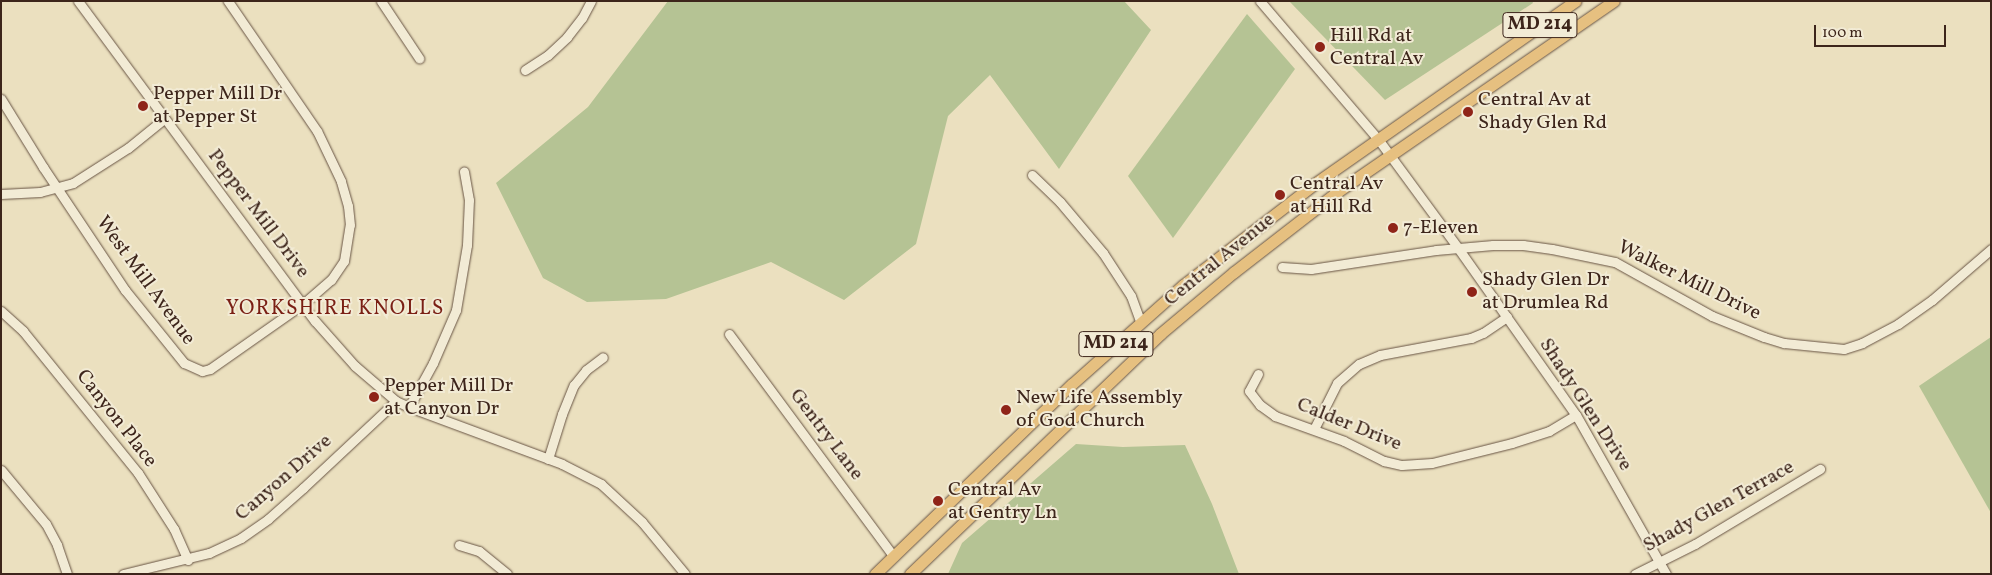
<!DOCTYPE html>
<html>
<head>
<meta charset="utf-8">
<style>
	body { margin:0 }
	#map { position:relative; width:1992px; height:575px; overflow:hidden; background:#ebe0bf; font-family:Vollkorn,serif }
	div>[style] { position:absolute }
	.green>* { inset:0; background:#b5c394 }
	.roads { filter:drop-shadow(0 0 1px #685444) drop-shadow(0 0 1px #685444) }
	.minor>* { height:9px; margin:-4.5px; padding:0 4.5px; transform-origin:4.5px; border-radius:4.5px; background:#f2ebd5 }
	.major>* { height:11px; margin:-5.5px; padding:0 5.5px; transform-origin:5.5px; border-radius:5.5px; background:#e6c080 }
	.dots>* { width:14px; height:14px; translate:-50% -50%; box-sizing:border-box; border:2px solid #f2ebd5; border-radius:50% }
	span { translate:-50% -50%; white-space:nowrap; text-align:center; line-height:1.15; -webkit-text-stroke:4px #f2ebd5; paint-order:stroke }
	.shield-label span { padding:1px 4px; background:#f2ebd5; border:1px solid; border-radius:4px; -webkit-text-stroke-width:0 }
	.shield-label { font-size:19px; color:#3d251b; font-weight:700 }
	.poi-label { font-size:20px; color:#3d251b }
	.left { translate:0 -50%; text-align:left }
	.street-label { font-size:20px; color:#3d251b }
	.neighbourhood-label { font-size:21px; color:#7a1f14; letter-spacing:1px }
	.frame { position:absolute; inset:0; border:2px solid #3d251b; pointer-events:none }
	.scale { position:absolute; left:1814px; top:25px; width:132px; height:22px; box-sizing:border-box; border:2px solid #3d251b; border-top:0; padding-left:6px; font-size:15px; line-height:18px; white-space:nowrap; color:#3d251b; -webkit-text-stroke:4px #f2ebd5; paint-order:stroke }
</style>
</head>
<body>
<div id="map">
	<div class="green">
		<div style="clip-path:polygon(668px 1px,1124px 1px,1151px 30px,1059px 169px,990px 75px,948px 116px,916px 244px,844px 300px,771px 262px,666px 299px,587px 302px,543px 278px,496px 183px,588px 107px)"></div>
		<div style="clip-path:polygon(1289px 1px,1532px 1px,1533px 3px,1385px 100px)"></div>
		<div style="clip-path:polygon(1247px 14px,1295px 69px,1173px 238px,1128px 176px)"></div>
		<div style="clip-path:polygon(1991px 337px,1991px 513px,1919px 386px)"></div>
		<div style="clip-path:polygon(1076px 444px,1123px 447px,1185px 445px,1212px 504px,1239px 574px,948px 574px,962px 543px)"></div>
	</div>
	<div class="roads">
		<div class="minor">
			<div style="left:78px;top:1px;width:398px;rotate:53.5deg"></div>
			<div style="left:315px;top:321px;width:60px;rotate:48.4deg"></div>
			<div style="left:355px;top:366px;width:54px;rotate:40.5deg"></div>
			<div style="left:396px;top:401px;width:14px;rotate:25deg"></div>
			<div style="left:409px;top:407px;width:163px;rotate:20.4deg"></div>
			<div style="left:562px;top:464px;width:44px;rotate:27.1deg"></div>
			<div style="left:601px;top:484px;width:56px;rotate:42.8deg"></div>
			<div style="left:642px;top:522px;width:67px;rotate:50.4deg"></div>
			<div style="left:381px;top:1px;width:69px;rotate:56.3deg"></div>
			<div style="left:1260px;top:1px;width:182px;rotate:49.5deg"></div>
			<div style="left:1378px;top:139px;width:135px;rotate:53.7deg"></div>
			<div style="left:1458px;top:248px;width:204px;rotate:54.8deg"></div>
			<div style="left:1576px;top:415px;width:183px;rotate:60.5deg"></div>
			<div style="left:525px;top:70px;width:27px;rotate:-33deg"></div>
			<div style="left:548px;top:55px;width:26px;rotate:-43deg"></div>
			<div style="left:567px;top:37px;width:24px;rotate:-52deg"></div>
			<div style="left:582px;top:18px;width:19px;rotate:-62deg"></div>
			<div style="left:1px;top:99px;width:80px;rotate:58.3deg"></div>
			<div style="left:43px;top:167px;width:148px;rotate:56.3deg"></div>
			<div style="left:125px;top:290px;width:94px;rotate:51.1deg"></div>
			<div style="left:184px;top:363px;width:20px;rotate:24deg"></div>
			<div style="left:202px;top:371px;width:8px;rotate:-14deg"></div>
			<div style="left:210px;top:369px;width:113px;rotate:-35deg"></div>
			<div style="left:303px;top:304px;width:37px;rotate:-41deg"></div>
			<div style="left:331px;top:280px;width:23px;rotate:-56deg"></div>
			<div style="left:344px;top:261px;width:36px;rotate:-81deg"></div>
			<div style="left:350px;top:225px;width:19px;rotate:-96deg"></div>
			<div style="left:348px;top:206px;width:26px;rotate:-106deg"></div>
			<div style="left:341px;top:181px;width:55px;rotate:-115.6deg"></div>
			<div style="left:317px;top:131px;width:158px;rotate:-124.4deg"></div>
			<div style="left:1032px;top:175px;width:39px;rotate:44deg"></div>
			<div style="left:1060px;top:202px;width:67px;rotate:49.9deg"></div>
			<div style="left:1103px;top:253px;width:51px;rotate:56.9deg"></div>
			<div style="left:1131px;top:296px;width:27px;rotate:70deg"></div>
			<div style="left:1px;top:194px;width:39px;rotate:-3deg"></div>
			<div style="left:40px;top:192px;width:34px;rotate:-15deg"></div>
			<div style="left:73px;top:183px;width:65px;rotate:-32.5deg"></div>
			<div style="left:128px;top:148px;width:46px;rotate:-38.9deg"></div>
			<div style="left:1282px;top:267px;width:29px;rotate:4deg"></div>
			<div style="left:1311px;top:269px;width:126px;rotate:-8.6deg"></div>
			<div style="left:1436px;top:250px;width:57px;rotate:-5deg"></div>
			<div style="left:1493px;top:245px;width:30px"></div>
			<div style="left:1523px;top:245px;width:29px;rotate:8deg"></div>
			<div style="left:1552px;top:249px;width:64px;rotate:11.7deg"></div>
			<div style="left:1615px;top:262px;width:111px;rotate:29.1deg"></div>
			<div style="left:1712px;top:316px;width:56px;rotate:22deg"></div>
			<div style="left:1764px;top:337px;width:21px;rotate:17deg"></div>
			<div style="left:1784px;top:343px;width:60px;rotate:5.7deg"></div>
			<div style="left:1844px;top:349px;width:19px;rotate:-18deg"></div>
			<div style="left:1862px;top:343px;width:41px;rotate:-27.8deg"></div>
			<div style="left:1898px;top:324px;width:42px;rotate:-35.2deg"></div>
			<div style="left:1932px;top:300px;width:78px;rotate:-40.8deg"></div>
			<div style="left:1px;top:311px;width:30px;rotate:42deg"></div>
			<div style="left:23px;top:331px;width:183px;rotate:51deg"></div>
			<div style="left:138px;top:473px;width:67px;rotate:57.3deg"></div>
			<div style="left:174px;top:529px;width:34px;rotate:66deg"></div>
			<div style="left:729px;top:334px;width:277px;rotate:53.5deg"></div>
			<div style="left:1258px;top:374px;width:19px;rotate:118deg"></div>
			<div style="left:1249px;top:391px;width:18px;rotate:52deg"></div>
			<div style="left:1260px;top:405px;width:19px;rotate:36deg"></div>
			<div style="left:1275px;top:416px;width:73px;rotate:19.9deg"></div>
			<div style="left:1344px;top:441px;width:45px;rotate:26.6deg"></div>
			<div style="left:1384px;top:461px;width:18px;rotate:13deg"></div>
			<div style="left:1402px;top:465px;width:30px;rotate:-4deg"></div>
			<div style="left:1432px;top:463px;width:82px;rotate:-14deg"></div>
			<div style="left:1512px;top:443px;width:39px;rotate:-18deg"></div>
			<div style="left:1549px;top:431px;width:31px;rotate:-31deg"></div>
			<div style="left:409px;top:407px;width:50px;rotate:-61.4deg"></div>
			<div style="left:433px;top:363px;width:58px;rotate:-66.5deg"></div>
			<div style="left:456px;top:310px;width:66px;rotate:-80.4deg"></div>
			<div style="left:467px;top:245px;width:45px;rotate:-87.5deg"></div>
			<div style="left:469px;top:200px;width:29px;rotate:-100deg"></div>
			<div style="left:1314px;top:429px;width:51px;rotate:-63.4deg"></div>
			<div style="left:1337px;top:383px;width:29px;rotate:-41deg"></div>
			<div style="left:1359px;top:364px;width:23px;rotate:-23deg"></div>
			<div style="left:1380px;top:355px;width:93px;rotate:-10.6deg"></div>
			<div style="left:1471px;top:338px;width:13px;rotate:-23deg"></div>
			<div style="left:1483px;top:333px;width:29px;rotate:-34deg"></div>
			<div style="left:548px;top:459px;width:47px;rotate:-72.7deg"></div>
			<div style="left:562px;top:414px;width:31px;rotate:-68deg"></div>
			<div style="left:574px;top:385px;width:19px;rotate:-51deg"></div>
			<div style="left:586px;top:370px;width:21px;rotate:-37deg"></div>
			<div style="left:1px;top:470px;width:70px;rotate:50.2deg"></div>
			<div style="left:46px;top:524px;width:24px;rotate:62deg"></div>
			<div style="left:57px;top:545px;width:31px;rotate:71deg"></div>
			<div style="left:459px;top:545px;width:21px;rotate:17deg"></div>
			<div style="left:479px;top:551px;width:36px;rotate:39deg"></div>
			<div style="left:123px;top:574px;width:89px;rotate:-13.7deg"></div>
			<div style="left:209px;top:553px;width:35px;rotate:-25deg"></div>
			<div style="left:241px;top:538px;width:33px;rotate:-35deg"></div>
			<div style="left:268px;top:519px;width:47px;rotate:-41.5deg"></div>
			<div style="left:303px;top:488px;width:127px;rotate:-43.1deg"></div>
			<div style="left:1635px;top:574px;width:67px;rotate:-26.6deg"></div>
			<div style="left:1695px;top:544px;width:146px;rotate:-31deg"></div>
		</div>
		<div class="major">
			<div style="left:875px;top:574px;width:274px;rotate:-44deg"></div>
			<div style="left:1072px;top:384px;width:149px;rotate:-41.7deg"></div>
			<div style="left:1183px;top:285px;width:165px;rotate:-37.6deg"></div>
			<div style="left:1314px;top:184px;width:319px;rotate:-35deg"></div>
			<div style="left:910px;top:574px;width:347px;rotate:-43.8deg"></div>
			<div style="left:1160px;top:334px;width:97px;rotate:-40deg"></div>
			<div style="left:1234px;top:272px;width:130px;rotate:-37.8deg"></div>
			<div style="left:1337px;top:192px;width:336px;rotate:-34.6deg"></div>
		</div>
	</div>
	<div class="dots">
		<div style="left:1320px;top:47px;background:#8f2418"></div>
		<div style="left:143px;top:106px;background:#8f2418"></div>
		<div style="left:1468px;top:112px;background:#8f2418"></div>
		<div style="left:1280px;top:195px;background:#8f2418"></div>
		<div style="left:1393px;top:228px;background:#8f2418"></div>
		<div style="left:1472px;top:292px;background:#8f2418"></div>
		<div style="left:374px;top:397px;background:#8f2418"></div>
		<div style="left:1006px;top:410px;background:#8f2418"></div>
		<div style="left:938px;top:501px;background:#8f2418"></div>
	</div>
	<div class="shield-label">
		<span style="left:1540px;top:25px">MD 214</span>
		<span style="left:1116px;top:344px">MD 214</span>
	</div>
	<div class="poi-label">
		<span class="left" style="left:1330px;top:48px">Hill Rd at<br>Central Av</span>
		<span class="left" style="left:153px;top:106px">Pepper Mill Dr<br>at Pepper St</span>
		<span class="left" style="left:1478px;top:112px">Central Av at<br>Shady Glen Rd</span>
		<span class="left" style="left:1290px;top:196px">Central Av<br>at Hill Rd</span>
		<span class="left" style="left:1403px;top:228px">7-Eleven</span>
		<span class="left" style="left:1482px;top:292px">Shady Glen Dr<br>at Drumlea Rd</span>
		<span class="left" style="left:384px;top:398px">Pepper Mill Dr<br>at Canyon Dr</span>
		<span class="left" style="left:1016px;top:410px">New Life Assembly<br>of God Church</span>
		<span class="left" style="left:948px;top:502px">Central Av<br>at Gentry Ln</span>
	</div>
	<div class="street-label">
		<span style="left:258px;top:214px;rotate:53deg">Pepper Mill Drive</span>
		<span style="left:1220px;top:260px;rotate:-39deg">Central Avenue</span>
		<span style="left:145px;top:281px;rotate:54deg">West Mill Avenue</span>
		<span style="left:1689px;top:281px;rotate:26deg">Walker Mill Drive</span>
		<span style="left:1585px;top:405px;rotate:57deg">Shady Glen Drive</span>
		<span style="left:116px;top:419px;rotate:52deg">Canyon Place</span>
		<span style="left:1349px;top:425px;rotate:22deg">Calder Drive</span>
		<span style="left:826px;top:435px;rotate:53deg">Gentry Lane</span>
		<span style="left:284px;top:478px;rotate:-41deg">Canyon Drive</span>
		<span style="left:1719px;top:507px;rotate:-29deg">Shady Glen Terrace</span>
	</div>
	<div class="neighbourhood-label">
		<span style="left:335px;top:309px">YORKSHIRE KNOLLS</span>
	</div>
	<div class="frame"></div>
	<div class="scale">100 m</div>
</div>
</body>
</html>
